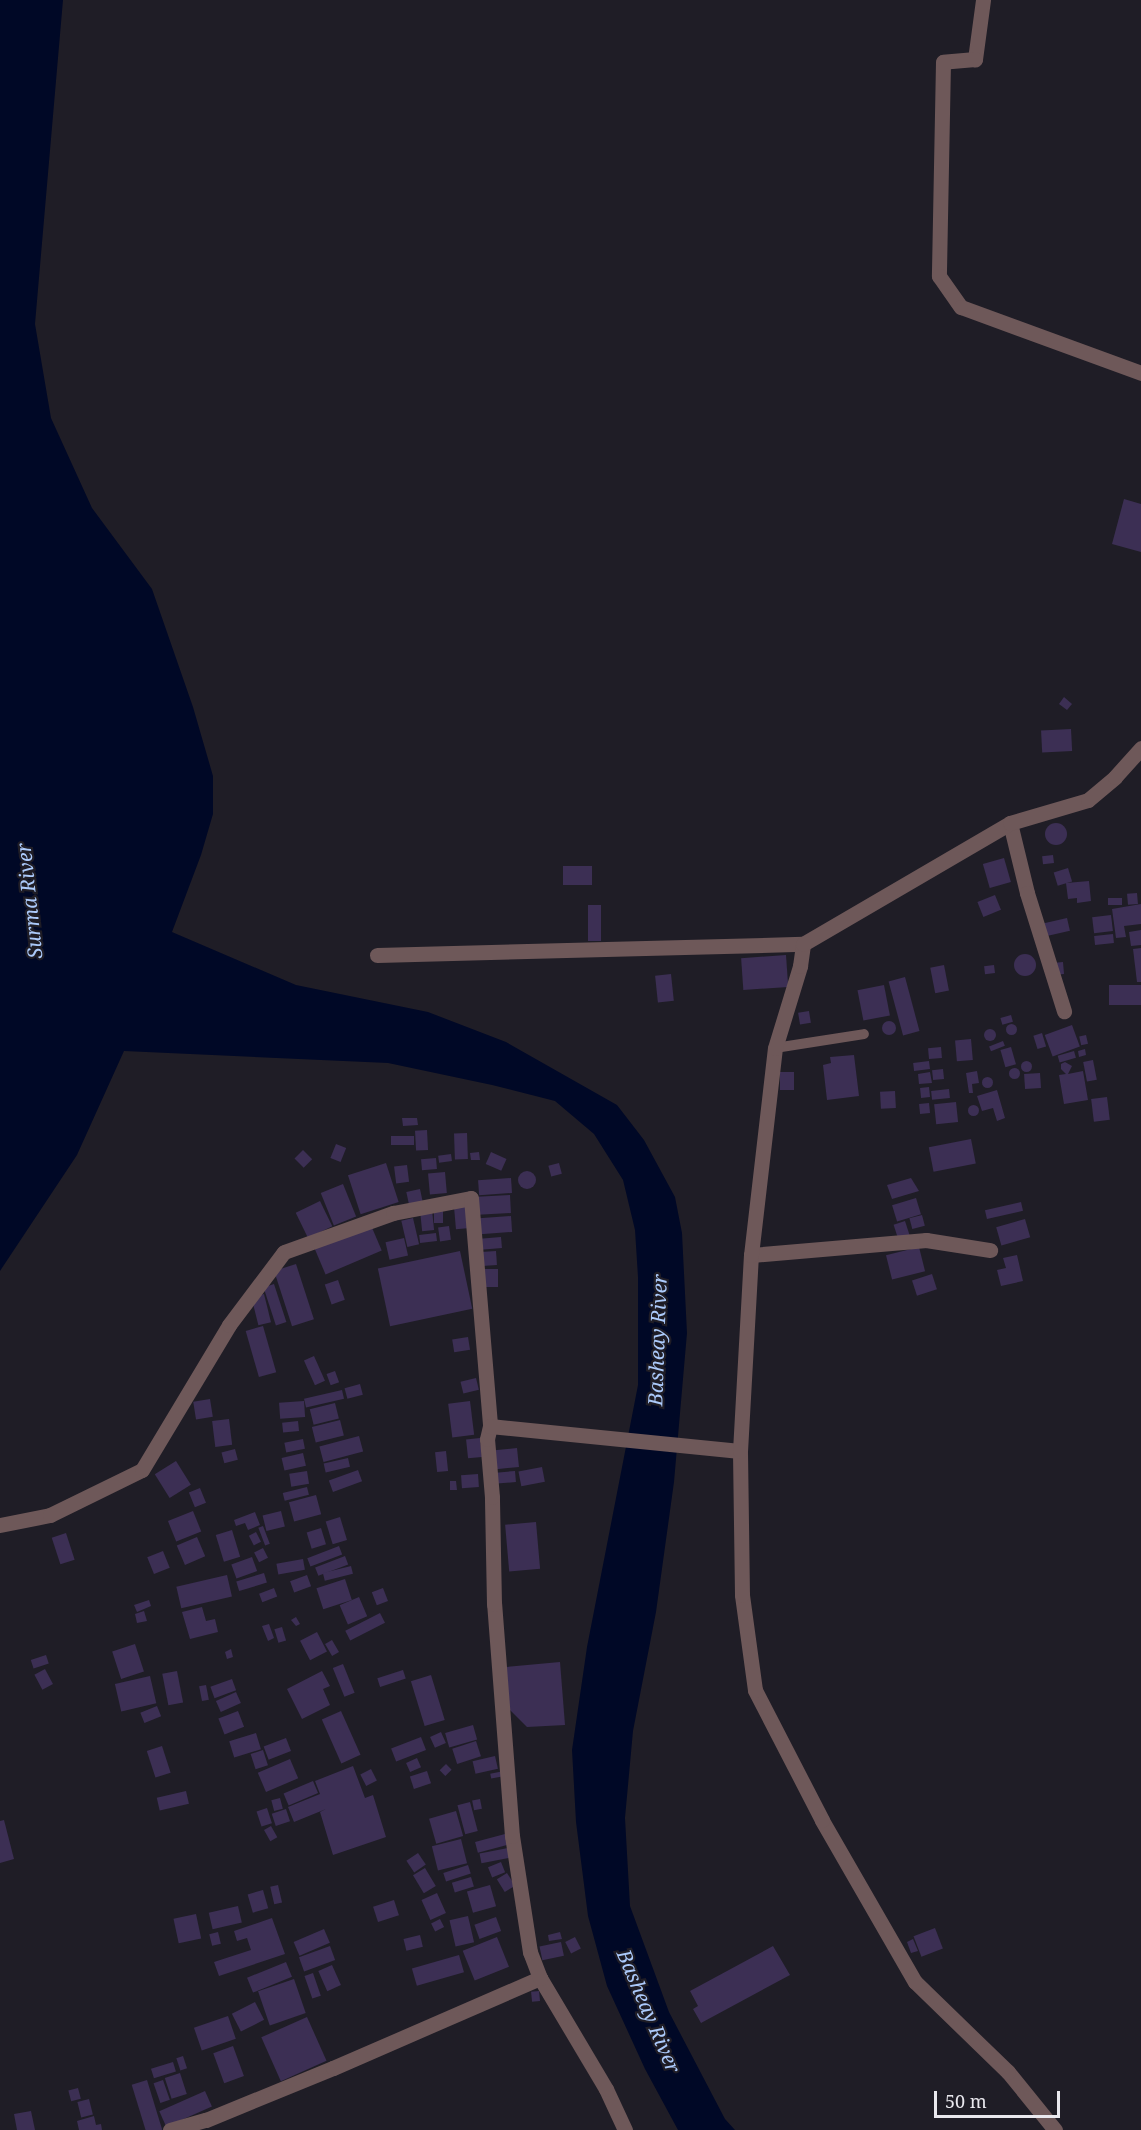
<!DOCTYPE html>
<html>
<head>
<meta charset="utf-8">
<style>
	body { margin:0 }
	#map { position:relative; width:1141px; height:2130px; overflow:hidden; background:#1f1d26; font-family:"Noto Serif",serif }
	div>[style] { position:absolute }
	.water>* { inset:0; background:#000826 }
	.building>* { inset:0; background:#3c2f54; transform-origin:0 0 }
	.round { border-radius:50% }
	.service>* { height:10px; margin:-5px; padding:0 5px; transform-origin:5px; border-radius:5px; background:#6e5859 }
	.minor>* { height:15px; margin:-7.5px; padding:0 7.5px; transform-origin:7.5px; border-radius:7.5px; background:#6e5859 }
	span { translate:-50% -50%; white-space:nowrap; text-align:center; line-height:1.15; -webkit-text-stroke:4.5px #1f1d26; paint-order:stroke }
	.water-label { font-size:20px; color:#accafb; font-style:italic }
	.scale { position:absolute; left:934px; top:2091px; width:126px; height:27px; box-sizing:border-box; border:3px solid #e9e8ee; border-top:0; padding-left:8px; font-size:18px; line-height:21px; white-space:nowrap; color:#e9e8ee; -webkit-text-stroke:4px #1f1d26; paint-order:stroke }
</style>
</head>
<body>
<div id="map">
	<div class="water">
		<div style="clip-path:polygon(0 0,63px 0,35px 324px,51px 418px,92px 508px,152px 589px,193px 707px,213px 776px,213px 814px,201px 855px,172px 932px,296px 985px,428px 1012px,506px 1042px,617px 1105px,644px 1140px,675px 1197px,682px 1233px,687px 1333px,674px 1482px,656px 1612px,633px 1731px,625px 1818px,630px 1906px,669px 2012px,725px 2119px,735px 2130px,678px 2130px,645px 2069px,607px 1986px,588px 1916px,576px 1822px,572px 1750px,587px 1647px,638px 1385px,638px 1277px,635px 1230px,623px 1180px,594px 1134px,555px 1101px,492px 1085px,388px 1063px,124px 1051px,77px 1155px,0 1271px)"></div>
	</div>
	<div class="building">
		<div style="clip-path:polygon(1124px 499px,1141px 504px,1141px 552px,1112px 544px)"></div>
		<div style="clip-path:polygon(1064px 697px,1072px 704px,1067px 710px,1059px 704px)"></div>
		<div style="left:1071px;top:729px;width:22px;height:30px;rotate:87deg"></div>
		<div class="round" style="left:1045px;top:823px;width:22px;height:22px"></div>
		<div style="left:1053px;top:855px;width:8px;height:11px;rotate:83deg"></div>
		<div style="left:1004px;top:858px;width:25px;height:22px;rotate:74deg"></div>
		<div style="left:563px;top:866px;width:29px;height:19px"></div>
		<div style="left:1068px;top:868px;width:14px;height:15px;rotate:73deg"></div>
		<div style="clip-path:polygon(1089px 881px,1091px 901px,1077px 903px,1077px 898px,1068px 899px,1066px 883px)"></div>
		<div style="left:1137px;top:893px;width:11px;height:10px;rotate:85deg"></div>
		<div style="left:995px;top:895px;width:16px;height:19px;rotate:68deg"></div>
		<div style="left:1122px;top:898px;width:7px;height:14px;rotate:90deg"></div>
		<div style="clip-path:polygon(1141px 904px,1141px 924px,1124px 926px,1126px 937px,1116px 938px,1112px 909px)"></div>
		<div style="left:588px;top:905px;width:13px;height:36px"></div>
		<div style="left:1111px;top:915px;width:16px;height:19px;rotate:83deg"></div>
		<div style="left:1067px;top:918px;width:13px;height:27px;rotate:77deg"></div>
		<div style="clip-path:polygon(1141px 930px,1141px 945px,1131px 946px,1129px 932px)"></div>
		<div style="left:1113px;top:934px;width:9px;height:19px;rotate:84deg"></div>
		<div style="clip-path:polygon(1141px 948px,1141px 982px,1137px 982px,1133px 949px)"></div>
		<div class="round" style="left:1014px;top:954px;width:22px;height:22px"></div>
		<div style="left:786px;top:955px;width:32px;height:45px;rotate:86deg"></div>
		<div style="left:1063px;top:962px;width:12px;height:8px;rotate:85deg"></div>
		<div style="left:944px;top:965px;width:26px;height:14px;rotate:79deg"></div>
		<div style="left:994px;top:965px;width:8px;height:10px;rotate:83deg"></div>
		<div style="left:671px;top:974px;width:27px;height:16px;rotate:84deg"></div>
		<div style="left:905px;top:977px;width:56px;height:17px;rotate:75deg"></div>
		<div style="left:884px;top:985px;width:31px;height:27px;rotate:79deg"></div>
		<div style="left:1141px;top:985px;width:20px;height:32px;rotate:90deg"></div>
		<div style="left:809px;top:1011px;width:12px;height:11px;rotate:81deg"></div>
		<div style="left:1011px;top:1015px;width:7px;height:11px;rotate:74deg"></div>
		<div class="round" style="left:882px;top:1021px;width:14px;height:14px"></div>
		<div class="round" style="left:1005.5px;top:1023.5px;width:11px;height:11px"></div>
		<div style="left:1072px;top:1025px;width:23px;height:29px;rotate:70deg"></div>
		<div class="round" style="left:984px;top:1029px;width:12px;height:12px"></div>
		<div style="left:1042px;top:1033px;width:14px;height:9px;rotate:73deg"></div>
		<div style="left:1086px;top:1035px;width:9px;height:7px;rotate:77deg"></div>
		<div style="left:971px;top:1039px;width:21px;height:16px;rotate:85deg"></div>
		<div style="left:1003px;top:1041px;width:5px;height:15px;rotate:68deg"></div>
		<div style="left:941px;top:1047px;width:11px;height:13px;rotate:85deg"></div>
		<div style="left:1011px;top:1047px;width:18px;height:11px;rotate:74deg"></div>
		<div style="clip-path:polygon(1085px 1049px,1086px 1055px,1079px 1057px,1078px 1051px)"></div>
		<div style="left:1074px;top:1051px;width:7px;height:17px;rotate:74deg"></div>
		<div style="clip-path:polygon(854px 1055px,859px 1096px,827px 1100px,823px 1065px,831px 1063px,830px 1057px)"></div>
		<div style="left:1093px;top:1060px;width:20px;height:10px;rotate:79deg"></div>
		<div class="round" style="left:1020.5px;top:1060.5px;width:11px;height:11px"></div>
		<div style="left:929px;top:1061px;width:8px;height:16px;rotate:83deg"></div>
		<div style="clip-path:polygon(1065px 1062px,1072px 1066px,1068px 1074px,1083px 1071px,1088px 1100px,1064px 1104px,1059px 1075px,1066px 1074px,1061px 1069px,1061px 1064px)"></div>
		<div class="round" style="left:1008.5px;top:1067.5px;width:11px;height:11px"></div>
		<div style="left:943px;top:1069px;width:10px;height:11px;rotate:84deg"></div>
		<div style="clip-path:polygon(977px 1071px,979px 1083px,972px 1084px,973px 1093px,969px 1093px,966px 1073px)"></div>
		<div style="left:780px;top:1072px;width:14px;height:18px"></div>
		<div style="clip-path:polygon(930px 1072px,932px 1083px,919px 1084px,918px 1074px)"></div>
		<div style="left:1040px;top:1073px;width:15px;height:16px;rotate:86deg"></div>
		<div class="round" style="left:981.5px;top:1076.5px;width:11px;height:11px"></div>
		<div style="left:929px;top:1087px;width:10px;height:9px;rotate:84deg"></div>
		<div style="left:949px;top:1089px;width:9px;height:18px;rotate:84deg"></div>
		<div style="clip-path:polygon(997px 1090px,1005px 1118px,997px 1121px,993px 1108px,982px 1111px,977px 1096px)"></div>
		<div style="left:895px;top:1091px;width:17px;height:15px;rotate:87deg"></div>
		<div style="left:1107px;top:1097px;width:23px;height:16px;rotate:83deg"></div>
		<div style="left:956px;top:1102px;width:20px;height:22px;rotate:84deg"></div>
		<div style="left:929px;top:1103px;width:10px;height:10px;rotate:84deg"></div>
		<div class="round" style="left:967.5px;top:1104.5px;width:11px;height:11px"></div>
		<div style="clip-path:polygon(402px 1118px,417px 1118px,418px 1125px,403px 1126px)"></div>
		<div style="left:427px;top:1130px;width:20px;height:12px;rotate:87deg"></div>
		<div style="left:467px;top:1133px;width:26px;height:13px;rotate:88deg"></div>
		<div style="left:414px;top:1136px;width:9px;height:23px;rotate:90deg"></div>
		<div style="left:971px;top:1139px;width:25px;height:43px;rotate:79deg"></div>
		<div style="left:336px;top:1144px;width:11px;height:15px;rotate:22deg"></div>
		<div style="left:303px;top:1150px;width:13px;height:12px;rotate:45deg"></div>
		<div style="clip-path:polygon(479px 1152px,480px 1160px,471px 1160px,470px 1153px)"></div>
		<div style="left:491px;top:1152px;width:17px;height:13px;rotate:24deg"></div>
		<div style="left:451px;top:1154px;width:7px;height:13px;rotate:82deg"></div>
		<div style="left:436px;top:1158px;width:11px;height:15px;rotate:85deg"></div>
		<div style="left:386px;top:1163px;width:41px;height:40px;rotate:72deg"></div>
		<div style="left:559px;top:1163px;width:11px;height:11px;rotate:75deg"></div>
		<div style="left:407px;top:1165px;width:17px;height:13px;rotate:83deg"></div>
		<div class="round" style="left:518px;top:1171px;width:18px;height:18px"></div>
		<div style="left:445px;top:1172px;width:21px;height:17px;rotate:85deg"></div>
		<div style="left:511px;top:1178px;width:15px;height:33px;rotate:86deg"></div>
		<div style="clip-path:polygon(911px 1178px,919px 1191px,892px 1199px,887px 1185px)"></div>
		<div style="left:343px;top:1184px;width:35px;height:24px;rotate:68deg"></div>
		<div style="left:420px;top:1189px;width:14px;height:14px;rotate:78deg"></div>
		<div style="left:510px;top:1195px;width:18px;height:33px;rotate:87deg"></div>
		<div style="left:916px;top:1198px;width:17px;height:25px;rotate:73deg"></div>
		<div style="left:320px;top:1201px;width:28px;height:27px;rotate:64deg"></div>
		<div style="left:1021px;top:1202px;width:9px;height:37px;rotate:77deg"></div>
		<div style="left:468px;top:1206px;width:22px;height:14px;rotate:85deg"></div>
		<div style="left:434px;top:1209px;width:9px;height:14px"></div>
		<div style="left:432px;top:1210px;width:20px;height:12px;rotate:84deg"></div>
		<div style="left:922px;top:1215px;width:11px;height:13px;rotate:75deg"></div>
		<div style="left:511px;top:1216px;width:16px;height:32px;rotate:86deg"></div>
		<div style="left:413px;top:1218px;width:27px;height:12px;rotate:77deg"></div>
		<div style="left:1025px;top:1219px;width:19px;height:30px;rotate:74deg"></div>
		<div style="left:905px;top:1221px;width:16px;height:12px;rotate:72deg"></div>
		<div style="left:370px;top:1223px;width:30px;height:61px;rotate:67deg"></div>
		<div style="left:449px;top:1226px;width:14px;height:11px;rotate:82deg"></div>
		<div style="left:436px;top:1233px;width:8px;height:17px;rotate:83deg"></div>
		<div style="left:501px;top:1237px;width:11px;height:21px;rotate:85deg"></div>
		<div style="left:404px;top:1238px;width:18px;height:19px;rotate:77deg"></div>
		<div style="left:919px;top:1247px;width:25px;height:34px;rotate:76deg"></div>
		<div style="left:460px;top:1251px;width:59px;height:84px;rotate:78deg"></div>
		<div style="left:496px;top:1251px;width:14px;height:15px;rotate:86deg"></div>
		<div style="clip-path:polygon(1017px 1255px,1023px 1281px,1001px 1286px,997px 1270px,1006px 1268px,1003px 1258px)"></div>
		<div style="left:296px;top:1264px;width:58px;height:23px;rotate:72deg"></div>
		<div style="left:483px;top:1269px;width:15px;height:18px"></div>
		<div style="left:932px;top:1274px;width:16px;height:21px;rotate:72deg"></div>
		<div style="left:338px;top:1280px;width:21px;height:14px;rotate:71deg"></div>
		<div style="left:274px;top:1284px;width:40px;height:11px;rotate:72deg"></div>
		<div style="left:264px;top:1294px;width:29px;height:13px;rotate:76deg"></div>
		<div style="left:263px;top:1326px;width:48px;height:18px;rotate:74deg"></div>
		<div style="left:468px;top:1337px;width:13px;height:16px;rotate:81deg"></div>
		<div style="left:314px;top:1356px;width:27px;height:11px;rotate:66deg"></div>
		<div style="left:335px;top:1371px;width:12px;height:9px;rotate:70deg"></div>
		<div style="left:476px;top:1378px;width:12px;height:16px;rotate:76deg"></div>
		<div style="left:360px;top:1384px;width:11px;height:16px;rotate:75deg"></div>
		<div style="left:342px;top:1390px;width:9px;height:39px;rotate:77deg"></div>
		<div style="left:210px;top:1399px;width:18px;height:17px;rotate:81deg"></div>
		<div style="left:304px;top:1401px;width:16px;height:25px;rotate:86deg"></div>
		<div style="left:470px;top:1401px;width:34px;height:22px;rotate:83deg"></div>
		<div style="left:335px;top:1403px;width:16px;height:26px;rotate:76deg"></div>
		<div style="left:229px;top:1419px;width:26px;height:17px;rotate:83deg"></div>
		<div style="left:340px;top:1420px;width:16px;height:29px;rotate:76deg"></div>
		<div style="left:298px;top:1421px;width:10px;height:16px;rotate:84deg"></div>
		<div style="left:359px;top:1436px;width:16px;height:41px;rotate:75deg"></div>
		<div style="left:480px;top:1438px;width:19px;height:14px;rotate:84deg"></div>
		<div style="left:303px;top:1439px;width:10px;height:19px;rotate:79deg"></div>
		<div style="left:517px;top:1448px;width:19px;height:25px;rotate:84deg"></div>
		<div style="left:235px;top:1449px;width:11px;height:14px;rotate:75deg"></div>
		<div style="left:446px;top:1451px;width:20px;height:11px;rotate:84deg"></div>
		<div style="left:303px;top:1453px;width:13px;height:22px;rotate:77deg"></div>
		<div style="left:348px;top:1458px;width:9px;height:25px;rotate:77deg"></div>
		<div style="left:176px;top:1461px;width:28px;height:25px;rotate:58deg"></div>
		<div style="left:542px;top:1467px;width:15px;height:24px;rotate:79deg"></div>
		<div style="left:358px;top:1470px;width:12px;height:31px;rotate:70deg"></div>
		<div style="left:307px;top:1471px;width:13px;height:18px;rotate:81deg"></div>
		<div style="left:515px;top:1471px;width:11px;height:19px;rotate:85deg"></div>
		<div style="left:478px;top:1474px;width:13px;height:17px;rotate:86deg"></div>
		<div style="clip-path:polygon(450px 1481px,456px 1481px,457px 1490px,450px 1490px)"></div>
		<div style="left:307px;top:1487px;width:8px;height:25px;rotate:76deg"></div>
		<div style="left:200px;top:1488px;width:16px;height:12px;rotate:68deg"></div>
		<div style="left:316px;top:1495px;width:20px;height:28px;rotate:75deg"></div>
		<div style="left:193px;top:1511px;width:22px;height:27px;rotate:68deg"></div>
		<div style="left:281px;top:1511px;width:16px;height:19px;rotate:76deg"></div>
		<div style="clip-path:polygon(255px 1512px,260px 1525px,248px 1530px,245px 1523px,236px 1526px,234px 1520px)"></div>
		<div style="left:340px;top:1517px;width:24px;height:15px;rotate:73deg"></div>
		<div style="left:536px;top:1522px;width:47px;height:31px;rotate:85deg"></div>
		<div style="left:263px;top:1526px;width:19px;height:5px;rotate:69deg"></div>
		<div style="left:321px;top:1528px;width:17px;height:15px;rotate:73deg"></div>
		<div style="left:232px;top:1530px;width:28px;height:17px;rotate:73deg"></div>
		<div style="left:256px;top:1532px;width:11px;height:8px;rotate:63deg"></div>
		<div style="left:66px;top:1533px;width:28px;height:15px;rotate:72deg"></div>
		<div style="left:197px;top:1537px;width:21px;height:22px;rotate:67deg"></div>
		<div style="left:339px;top:1546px;width:9px;height:34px;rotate:69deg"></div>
		<div style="left:263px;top:1548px;width:11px;height:10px;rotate:63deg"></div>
		<div style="left:163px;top:1551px;width:18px;height:17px;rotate:68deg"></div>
		<div style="left:345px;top:1556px;width:9px;height:32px;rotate:69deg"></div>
		<div style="left:252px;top:1557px;width:15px;height:22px;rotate:70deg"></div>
		<div style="left:303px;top:1559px;width:11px;height:27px;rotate:80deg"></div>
		<div style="left:351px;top:1566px;width:8px;height:29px;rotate:76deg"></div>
		<div style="left:264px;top:1573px;width:10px;height:29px;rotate:73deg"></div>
		<div style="left:227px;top:1575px;width:22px;height:52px;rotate:77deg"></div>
		<div style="left:307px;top:1575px;width:12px;height:18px;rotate:70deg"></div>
		<div style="left:345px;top:1579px;width:22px;height:30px;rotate:72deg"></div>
		<div style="left:274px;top:1588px;width:9px;height:16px;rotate:69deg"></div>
		<div style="left:383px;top:1588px;width:14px;height:12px;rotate:69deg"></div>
		<div style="left:359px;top:1597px;width:21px;height:21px;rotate:67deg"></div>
		<div style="clip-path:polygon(149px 1600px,151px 1606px,137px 1612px,134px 1605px)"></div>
		<div style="clip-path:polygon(202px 1607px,206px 1621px,215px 1619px,218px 1632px,190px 1639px,182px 1612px)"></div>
		<div style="clip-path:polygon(144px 1611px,147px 1621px,137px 1623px,135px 1614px)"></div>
		<div style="left:380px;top:1613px;width:11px;height:39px;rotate:63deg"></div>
		<div style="clip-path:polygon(296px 1617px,300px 1624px,296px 1626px,291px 1620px)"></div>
		<div style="clip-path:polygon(269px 1624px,274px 1638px,268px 1641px,262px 1626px)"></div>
		<div style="left:282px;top:1627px;width:14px;height:8px;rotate:73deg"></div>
		<div style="left:317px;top:1632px;width:22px;height:19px;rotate:63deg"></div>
		<div style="left:332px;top:1640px;width:14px;height:8px;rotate:60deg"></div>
		<div style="left:135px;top:1644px;width:29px;height:24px;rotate:72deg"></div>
		<div style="clip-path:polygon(231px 1649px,233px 1657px,227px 1659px,225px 1652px)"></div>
		<div style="left:46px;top:1655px;width:9px;height:16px;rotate:72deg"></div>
		<div style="clip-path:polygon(560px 1662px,565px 1725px,527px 1727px,509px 1709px,506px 1667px)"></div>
		<div style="left:343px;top:1664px;width:31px;height:11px;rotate:68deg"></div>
		<div style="left:45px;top:1669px;width:17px;height:12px;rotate:62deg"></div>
		<div style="left:403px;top:1670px;width:9px;height:27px;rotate:72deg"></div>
		<div style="left:177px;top:1671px;width:32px;height:15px;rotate:79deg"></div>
		<div style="clip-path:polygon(322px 1671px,330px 1686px,323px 1689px,330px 1705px,302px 1719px,287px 1689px)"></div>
		<div style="left:431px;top:1675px;width:47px;height:21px;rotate:73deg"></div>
		<div style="left:150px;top:1676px;width:28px;height:36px;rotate:77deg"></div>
		<div style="left:232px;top:1679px;width:12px;height:23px;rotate:70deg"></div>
		<div style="left:206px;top:1685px;width:15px;height:7px;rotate:79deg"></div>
		<div style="left:236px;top:1692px;width:12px;height:22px;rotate:66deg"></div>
		<div style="left:157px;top:1706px;width:11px;height:18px;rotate:68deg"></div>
		<div style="left:238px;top:1711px;width:17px;height:21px;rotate:69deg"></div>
		<div style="left:341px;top:1711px;width:48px;height:21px;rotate:66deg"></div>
		<div style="left:473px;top:1725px;width:15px;height:29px;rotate:74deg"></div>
		<div style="left:441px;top:1732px;width:12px;height:12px;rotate:66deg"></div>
		<div style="left:256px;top:1733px;width:17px;height:28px;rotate:73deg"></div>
		<div style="left:421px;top:1737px;width:14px;height:32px;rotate:69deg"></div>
		<div style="left:286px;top:1738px;width:14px;height:24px;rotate:69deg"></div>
		<div style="left:476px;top:1741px;width:16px;height:25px;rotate:72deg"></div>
		<div style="left:162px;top:1746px;width:28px;height:16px;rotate:72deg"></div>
		<div style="left:263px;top:1750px;width:16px;height:13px;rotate:72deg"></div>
		<div style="left:495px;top:1756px;width:13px;height:23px;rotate:77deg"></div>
		<div style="left:417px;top:1758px;width:10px;height:12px;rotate:66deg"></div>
		<div style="left:290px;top:1759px;width:21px;height:35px;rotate:67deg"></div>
		<div style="left:446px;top:1764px;width:8px;height:9px;rotate:45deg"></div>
		<div style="clip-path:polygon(353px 1766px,365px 1798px,373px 1795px,386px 1837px,333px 1855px,320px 1812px,326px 1809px,294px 1822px,288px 1807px,320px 1794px,315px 1781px)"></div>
		<div style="left:371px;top:1769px;width:13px;height:12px;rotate:63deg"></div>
		<div style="left:427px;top:1771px;width:13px;height:18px;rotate:72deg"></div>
		<div style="left:504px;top:1771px;width:5px;height:14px;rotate:79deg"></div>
		<div style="left:313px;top:1781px;width:13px;height:32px;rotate:67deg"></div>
		<div style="left:186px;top:1791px;width:13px;height:30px;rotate:77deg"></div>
		<div style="left:280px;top:1798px;width:11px;height:9px;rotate:75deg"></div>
		<div style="left:480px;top:1799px;width:10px;height:8px;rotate:79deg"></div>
		<div style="left:470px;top:1802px;width:30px;height:13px;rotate:75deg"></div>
		<div style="left:267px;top:1808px;width:16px;height:11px;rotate:72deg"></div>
		<div style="left:286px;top:1809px;width:13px;height:15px;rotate:72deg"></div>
		<div style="left:456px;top:1811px;width:26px;height:28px;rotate:74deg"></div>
		<div style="clip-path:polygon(4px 1820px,14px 1859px,0 1863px,0 1821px)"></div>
		<div style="left:271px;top:1826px;width:13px;height:8px;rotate:61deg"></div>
		<div style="left:505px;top:1834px;width:11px;height:31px;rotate:75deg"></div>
		<div style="left:461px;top:1839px;width:25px;height:30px;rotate:76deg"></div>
		<div style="left:508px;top:1848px;width:10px;height:29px;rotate:79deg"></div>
		<div style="left:418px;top:1853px;width:14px;height:14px;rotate:56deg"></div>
		<div style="left:501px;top:1862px;width:11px;height:14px;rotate:68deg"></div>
		<div style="left:468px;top:1865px;width:9px;height:26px;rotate:72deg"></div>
		<div style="left:425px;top:1868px;width:21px;height:14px;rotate:59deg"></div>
		<div style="left:507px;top:1873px;width:15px;height:12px;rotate:58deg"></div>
		<div style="left:471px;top:1877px;width:10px;height:20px;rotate:73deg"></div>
		<div style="left:278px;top:1885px;width:18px;height:8px;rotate:77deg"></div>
		<div style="left:490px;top:1885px;width:22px;height:24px;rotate:74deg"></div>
		<div style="left:263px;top:1890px;width:19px;height:16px;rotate:74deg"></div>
		<div style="left:437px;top:1893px;width:22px;height:17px;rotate:66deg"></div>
		<div style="left:394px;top:1900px;width:16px;height:22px;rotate:72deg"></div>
		<div style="left:238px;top:1906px;width:17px;height:30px;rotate:77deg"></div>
		<div style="left:196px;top:1914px;width:25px;height:23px;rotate:78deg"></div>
		<div style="left:468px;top:1916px;width:27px;height:19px;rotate:77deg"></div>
		<div style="left:496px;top:1917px;width:15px;height:23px;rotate:70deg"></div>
		<div style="clip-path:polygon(272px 1918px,285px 1954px,219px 1976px,214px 1962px,251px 1950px,247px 1938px,237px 1941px,234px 1931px)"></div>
		<div style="left:440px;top:1919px;width:9px;height:10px;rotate:63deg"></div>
		<div style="left:935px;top:1928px;width:22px;height:23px;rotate:69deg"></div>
		<div style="left:324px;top:1929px;width:15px;height:33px;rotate:67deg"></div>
		<div style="left:218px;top:1932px;width:12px;height:9px;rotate:76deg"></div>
		<div style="clip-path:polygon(560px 1932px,562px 1939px,549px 1941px,548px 1935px)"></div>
		<div style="left:420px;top:1935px;width:12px;height:17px;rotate:76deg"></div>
		<div style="left:497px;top:1937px;width:32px;height:37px;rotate:68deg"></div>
		<div style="left:575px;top:1937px;width:13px;height:11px;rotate:63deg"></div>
		<div style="clip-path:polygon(913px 1939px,918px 1951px,911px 1953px,907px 1942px)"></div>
		<div style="left:561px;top:1942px;width:14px;height:22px;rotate:78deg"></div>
		<div style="left:330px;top:1946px;width:15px;height:33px;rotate:70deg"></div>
		<div style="clip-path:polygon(773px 1946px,790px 1975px,701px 2023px,693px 2009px,698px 2006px,690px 1991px)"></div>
		<div style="left:459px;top:1955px;width:18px;height:49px;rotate:74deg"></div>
		<div style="left:286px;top:1962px;width:16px;height:42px;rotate:68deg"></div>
		<div style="left:332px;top:1965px;width:22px;height:15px;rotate:66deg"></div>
		<div style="left:313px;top:1973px;width:24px;height:9px;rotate:71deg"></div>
		<div style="left:294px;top:1979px;width:36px;height:38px;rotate:71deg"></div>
		<div style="left:539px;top:1991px;width:10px;height:8px;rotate:84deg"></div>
		<div style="left:255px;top:2002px;width:20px;height:26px;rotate:63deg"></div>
		<div style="left:228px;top:2016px;width:24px;height:36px;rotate:71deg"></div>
		<div style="left:307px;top:2017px;width:48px;height:50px;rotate:66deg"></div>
		<div style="left:233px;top:2046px;width:32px;height:21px;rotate:70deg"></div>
		<div style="left:183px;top:2056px;width:13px;height:7px;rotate:72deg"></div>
		<div style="left:173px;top:2062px;width:10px;height:23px;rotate:73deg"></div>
		<div style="left:180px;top:2073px;width:22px;height:16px;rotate:72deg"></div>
		<div style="left:147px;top:2080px;width:52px;height:16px;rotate:73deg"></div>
		<div style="left:163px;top:2080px;width:21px;height:10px;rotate:71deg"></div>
		<div style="left:78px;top:2088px;width:11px;height:10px;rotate:75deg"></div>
		<div style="left:205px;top:2091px;width:17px;height:50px;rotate:66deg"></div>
		<div style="left:89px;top:2099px;width:16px;height:12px;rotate:76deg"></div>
		<div style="clip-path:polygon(31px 2111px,35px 2130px,17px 2130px,14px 2114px)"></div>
		<div style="clip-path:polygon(94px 2116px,96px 2125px,101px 2124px,102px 2130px,79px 2130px,77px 2121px)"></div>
	</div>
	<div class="service">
		<div style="left:775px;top:1048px;width:90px;rotate:-8.9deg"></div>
	</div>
	<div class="minor">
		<div style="left:983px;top:0;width:60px;rotate:97.7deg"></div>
		<div style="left:975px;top:59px;width:32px;rotate:175deg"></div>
		<div style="left:943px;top:62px;width:214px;rotate:91.1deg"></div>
		<div style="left:939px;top:276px;width:38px;rotate:55deg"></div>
		<div style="left:961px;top:307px;width:192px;rotate:20.1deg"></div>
		<div style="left:1010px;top:823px;width:72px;rotate:76.3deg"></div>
		<div style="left:1027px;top:893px;width:124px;rotate:72.6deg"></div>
		<div style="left:377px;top:955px;width:426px;rotate:-1.5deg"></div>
		<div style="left:751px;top:1255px;width:176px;rotate:-4.9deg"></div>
		<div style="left:926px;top:1240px;width:65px;rotate:8.9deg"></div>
		<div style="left:0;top:1525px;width:51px;rotate:-11.3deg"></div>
		<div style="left:50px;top:1515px;width:102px;rotate:-26.1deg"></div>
		<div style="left:142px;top:1470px;width:169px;rotate:-59deg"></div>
		<div style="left:229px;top:1325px;width:91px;rotate:-53deg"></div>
		<div style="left:284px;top:1252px;width:116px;rotate:-19.7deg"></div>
		<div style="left:393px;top:1213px;width:79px;rotate:-10.9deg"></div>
		<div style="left:471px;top:1198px;width:229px;rotate:85.2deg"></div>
		<div style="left:170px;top:2130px;width:37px;rotate:-16deg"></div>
		<div style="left:206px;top:2120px;width:137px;rotate:-22.3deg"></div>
		<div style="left:333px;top:2068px;width:226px;rotate:-23.5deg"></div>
		<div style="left:625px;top:2130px;width:45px;rotate:-114.9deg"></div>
		<div style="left:606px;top:2089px;width:129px;rotate:-120.7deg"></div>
		<div style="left:540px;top:1978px;width:28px;rotate:-111deg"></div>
		<div style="left:530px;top:1952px;width:117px;rotate:-98.8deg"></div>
		<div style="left:512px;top:1836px;width:233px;rotate:-94.4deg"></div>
		<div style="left:494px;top:1604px;width:107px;rotate:-91.1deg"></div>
		<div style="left:492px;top:1497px;width:58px;rotate:-94.9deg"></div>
		<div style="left:487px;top:1439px;width:13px;rotate:-77deg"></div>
		<div style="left:490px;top:1426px;width:251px;rotate:5.7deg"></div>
		<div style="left:1055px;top:2130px;width:75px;rotate:-129deg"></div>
		<div style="left:1008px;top:2072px;width:129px;rotate:-135.9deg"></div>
		<div style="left:915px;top:1982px;width:187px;rotate:-119.9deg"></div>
		<div style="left:822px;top:1820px;width:146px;rotate:-117.3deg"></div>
		<div style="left:755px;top:1690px;width:96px;rotate:-97.8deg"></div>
		<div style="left:742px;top:1595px;width:144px;rotate:-90.8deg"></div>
		<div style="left:740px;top:1451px;width:196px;rotate:-86.8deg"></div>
		<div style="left:751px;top:1255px;width:208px;rotate:-83.4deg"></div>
		<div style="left:775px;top:1048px;width:86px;rotate:-73deg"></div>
		<div style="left:800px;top:966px;width:22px;rotate:-82deg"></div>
		<div style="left:803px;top:944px;width:240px;rotate:-30.3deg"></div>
		<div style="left:1010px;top:823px;width:81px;rotate:-16.4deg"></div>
		<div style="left:1088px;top:800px;width:35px;rotate:-40deg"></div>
		<div style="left:1115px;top:777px;width:39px;rotate:-48deg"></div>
	</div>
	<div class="water-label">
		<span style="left:29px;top:901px;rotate:-96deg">Surma River</span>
		<span style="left:657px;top:1340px;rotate:-88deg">Basheay River</span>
		<span style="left:649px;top:2011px;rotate:67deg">Basheay River</span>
	</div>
	<div class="scale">50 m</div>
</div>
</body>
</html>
